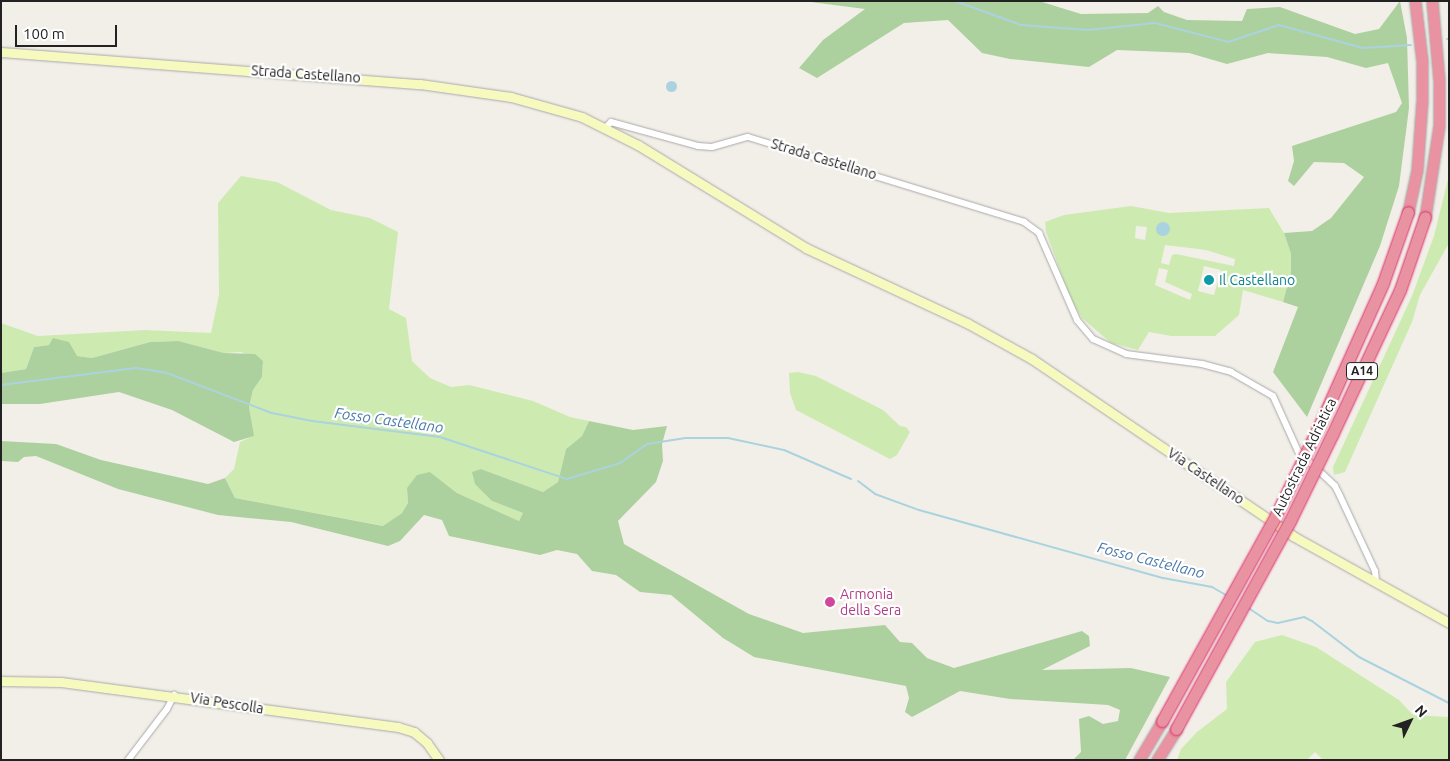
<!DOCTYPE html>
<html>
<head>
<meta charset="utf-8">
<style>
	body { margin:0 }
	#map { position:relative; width:1450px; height:761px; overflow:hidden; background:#f2efe9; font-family:Ubuntu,sans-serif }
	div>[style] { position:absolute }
	.grass>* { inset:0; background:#cdebb0 }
	.forest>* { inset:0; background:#add19e }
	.water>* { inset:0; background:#aad3df }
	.round { border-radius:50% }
	.stream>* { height:2px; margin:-1px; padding:0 1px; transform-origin:1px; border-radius:1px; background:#aad3df }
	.roads { filter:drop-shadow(0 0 1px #a9a9a9) drop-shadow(0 0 1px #a9a9a9) }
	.street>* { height:6px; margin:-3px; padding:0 3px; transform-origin:3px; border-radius:3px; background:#fff }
	.secondary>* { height:9px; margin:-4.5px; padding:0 4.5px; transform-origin:4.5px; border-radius:4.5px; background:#f7fabf }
	.highway>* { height:11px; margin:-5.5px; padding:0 5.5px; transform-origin:5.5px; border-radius:5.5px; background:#e892a2 }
	.bridges { filter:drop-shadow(0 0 1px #dc2a67) drop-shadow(0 0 1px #dc2a67) }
	.highway-bridge>* { height:11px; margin:-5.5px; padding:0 5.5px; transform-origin:5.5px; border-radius:5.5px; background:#e892a2 }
	.dots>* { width:14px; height:14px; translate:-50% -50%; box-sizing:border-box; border:2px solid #fff; border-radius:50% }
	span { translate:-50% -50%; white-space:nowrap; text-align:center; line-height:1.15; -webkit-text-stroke:4.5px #fff; paint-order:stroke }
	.shield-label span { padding:1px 4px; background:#fff; border:1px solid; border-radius:4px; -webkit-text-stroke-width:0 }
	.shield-label { font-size:12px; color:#222; font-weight:700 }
	.street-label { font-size:14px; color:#222 }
	.culture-label { font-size:14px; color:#0d838f }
	.left { translate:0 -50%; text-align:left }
	.hotel-label { font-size:14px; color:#b23c85 }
	.water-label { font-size:15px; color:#4a7aab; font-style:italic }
	.frame { position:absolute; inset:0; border:2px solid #222; pointer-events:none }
	.north { position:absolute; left:1385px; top:696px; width:50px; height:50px; -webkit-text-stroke:4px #fff; paint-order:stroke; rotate:48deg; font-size:14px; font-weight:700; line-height:20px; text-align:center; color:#222 }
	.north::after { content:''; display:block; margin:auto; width:18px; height:22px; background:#222; clip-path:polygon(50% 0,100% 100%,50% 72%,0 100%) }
	.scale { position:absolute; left:15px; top:25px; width:102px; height:22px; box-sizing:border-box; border:2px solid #222; border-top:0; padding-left:6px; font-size:15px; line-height:18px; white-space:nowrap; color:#222; -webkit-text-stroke:4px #fff; paint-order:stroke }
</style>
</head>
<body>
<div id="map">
	<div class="grass">
		<div style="clip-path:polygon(1449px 175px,1449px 243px,1420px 295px,1412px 322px,1345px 472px,1334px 475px,1333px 467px,1412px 296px,1434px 236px)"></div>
		<div style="clip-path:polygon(241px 176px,277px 182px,331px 210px,370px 218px,398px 232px,389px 309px,406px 318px,412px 361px,430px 378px,451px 387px,469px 385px,533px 401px,570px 417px,589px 421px,582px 436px,566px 449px,558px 482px,543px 492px,481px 469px,492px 501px,523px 513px,519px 521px,457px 493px,430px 472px,407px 488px,408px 503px,402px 513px,384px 526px,235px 498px,225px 478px,234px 469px,240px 442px,253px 436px,249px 407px,253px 390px,262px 377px,263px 361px,241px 352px,224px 353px,177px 341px,150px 342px,92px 358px,77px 356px,71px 350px,49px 345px,34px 347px,26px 369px,1px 373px,1px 323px,38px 336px,145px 330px,211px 333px,219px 295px,218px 203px)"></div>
		<div style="clip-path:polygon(evenodd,1131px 206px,1169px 213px,1269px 208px,1284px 233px,1291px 254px,1291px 272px,1283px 302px,1243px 290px,1239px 315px,1215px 336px,1171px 336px,1149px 332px,1138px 350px,1111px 343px,1082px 318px,1071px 300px,1046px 232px,1045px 222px,1064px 215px,1131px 206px,1136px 226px,1147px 227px,1145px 240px,1135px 238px,1136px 226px,1131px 206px,1165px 245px,1206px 250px,1235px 259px,1234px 266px,1176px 254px,1172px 255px,1169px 265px,1161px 263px,1165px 245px,1131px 206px,1204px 266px,1221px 270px,1214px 295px,1198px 291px,1204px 266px,1131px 206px,1159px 268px,1168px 270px,1165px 282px,1192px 294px,1190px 300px,1155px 285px,1159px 268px)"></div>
		<div style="clip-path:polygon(798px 372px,816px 376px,883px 410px,900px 426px,906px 427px,910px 432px,897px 455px,890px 459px,796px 410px,790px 393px,789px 373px)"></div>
		<div style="clip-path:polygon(1282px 635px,1316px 647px,1399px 700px,1413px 715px,1449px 717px,1449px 760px,1323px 760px,1315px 752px,1307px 760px,1177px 760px,1181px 749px,1197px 732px,1227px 709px,1226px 682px,1255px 642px)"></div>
	</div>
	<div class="forest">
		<div style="clip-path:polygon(803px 1px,1039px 1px,1081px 14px,1148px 13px,1158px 6px,1164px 12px,1187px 20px,1242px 21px,1247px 9px,1280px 7px,1355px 34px,1379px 29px,1400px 1px,1407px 38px,1409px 108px,1399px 186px,1380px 246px,1307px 417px,1273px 372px,1298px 307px,1283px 302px,1291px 272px,1291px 254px,1284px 233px,1312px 231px,1331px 218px,1364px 177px,1344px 163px,1314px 162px,1294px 186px,1288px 181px,1294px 161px,1292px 146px,1396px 112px,1402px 103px,1388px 63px,1366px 68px,1327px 57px,1268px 53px,1227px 64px,1189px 53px,1117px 50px,1089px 67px,1010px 59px,982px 53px,948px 20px,904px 23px,817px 78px,799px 68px,823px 40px,865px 9px)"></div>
		<div style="clip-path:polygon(53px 338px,69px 342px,77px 356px,92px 358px,150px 342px,178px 341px,224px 353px,255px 354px,263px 361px,262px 377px,253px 390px,249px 407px,254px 436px,234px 442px,172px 410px,119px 392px,40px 404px,1px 404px,1px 373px,26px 369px,34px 347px,49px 345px)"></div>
		<div style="clip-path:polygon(589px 421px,633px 430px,667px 426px,662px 444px,663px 461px,656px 482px,618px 521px,624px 544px,749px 614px,803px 633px,885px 625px,900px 642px,912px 643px,927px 658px,954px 668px,1082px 631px,1089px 636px,1090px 646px,1042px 670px,1131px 668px,1170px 677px,1125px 760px,1073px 760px,1081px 752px,1079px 719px,1089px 716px,1103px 724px,1118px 721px,1120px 710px,1108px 705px,1010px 699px,960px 691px,912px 717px,905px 712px,909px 698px,906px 686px,754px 657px,723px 638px,671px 595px,640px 592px,616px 575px,592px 571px,577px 554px,557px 550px,540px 555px,449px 536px,442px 520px,424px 515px,400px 541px,388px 546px,291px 522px,218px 515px,118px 489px,36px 456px,24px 457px,18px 462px,1px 461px,1px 441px,56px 444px,101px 460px,208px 484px,225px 478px,235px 498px,383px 526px,402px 513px,408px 503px,407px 488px,417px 475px,430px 472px,457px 493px,519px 521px,523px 513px,492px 501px,475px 484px,472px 472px,481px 469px,543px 492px,558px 482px,566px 449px,582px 436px)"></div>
	</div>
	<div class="water">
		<div class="round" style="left:665.5px;top:80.5px;width:11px;height:11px"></div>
		<div class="round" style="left:1156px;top:222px;width:14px;height:14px"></div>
	</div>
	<div class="stream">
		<div style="left:955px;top:1px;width:70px;rotate:20deg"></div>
		<div style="left:1021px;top:25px;width:67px;rotate:4.3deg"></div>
		<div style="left:1088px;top:30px;width:67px;rotate:-6deg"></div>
		<div style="left:1155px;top:23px;width:75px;rotate:14.6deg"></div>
		<div style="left:1228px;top:42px;width:54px;rotate:-18.4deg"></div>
		<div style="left:1279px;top:25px;width:87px;rotate:15.3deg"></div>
		<div style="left:1363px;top:48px;width:48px;rotate:-3.6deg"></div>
		<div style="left:1447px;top:39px;width:2px"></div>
		<div style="left:1px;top:385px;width:136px;rotate:-7.2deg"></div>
		<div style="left:136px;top:368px;width:31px;rotate:9deg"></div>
		<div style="left:167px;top:373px;width:112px;rotate:20.9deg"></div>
		<div style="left:272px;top:413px;width:41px;rotate:11.3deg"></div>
		<div style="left:312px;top:421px;width:129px;rotate:7.1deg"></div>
		<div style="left:440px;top:437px;width:134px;rotate:18.3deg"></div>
		<div style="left:567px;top:479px;width:55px;rotate:-16.8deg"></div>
		<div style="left:620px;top:463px;width:33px;rotate:-35deg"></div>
		<div style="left:647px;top:444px;width:39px;rotate:-9deg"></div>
		<div style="left:686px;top:438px;width:42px"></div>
		<div style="left:728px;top:438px;width:57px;rotate:12.1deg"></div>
		<div style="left:784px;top:450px;width:73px;rotate:23.4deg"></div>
		<div style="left:858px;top:481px;width:21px;rotate:37deg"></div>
		<div style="left:875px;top:494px;width:47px;rotate:20deg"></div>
		<div style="left:919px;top:510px;width:253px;rotate:15.6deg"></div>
		<div style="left:1163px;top:578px;width:50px;rotate:10.4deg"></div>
		<div style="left:1212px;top:587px;width:16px;rotate:30deg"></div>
		<div style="left:1247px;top:607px;width:25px;rotate:34deg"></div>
		<div style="left:1268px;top:621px;width:10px;rotate:11deg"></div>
		<div style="left:1278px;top:623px;width:27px;rotate:-13deg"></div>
		<div style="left:1304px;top:617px;width:9px;rotate:27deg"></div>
		<div style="left:1312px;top:621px;width:59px;rotate:37.5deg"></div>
		<div style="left:1359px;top:657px;width:101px;rotate:27.1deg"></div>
	</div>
	<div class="roads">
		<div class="street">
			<div style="left:606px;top:127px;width:7px;rotate:-45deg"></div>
			<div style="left:611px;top:122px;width:90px;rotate:15.4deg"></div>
			<div style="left:698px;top:146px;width:14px;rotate:4deg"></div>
			<div style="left:712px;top:147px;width:37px;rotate:-16deg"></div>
			<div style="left:748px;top:137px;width:289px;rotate:17.1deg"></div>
			<div style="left:1024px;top:222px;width:19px;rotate:36deg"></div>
			<div style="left:1039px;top:233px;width:95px;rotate:66.4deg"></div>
			<div style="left:1077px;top:320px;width:25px;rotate:50deg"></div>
			<div style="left:1093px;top:339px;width:36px;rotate:24deg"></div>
			<div style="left:1126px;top:354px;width:77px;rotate:7.5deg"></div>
			<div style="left:1202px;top:364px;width:30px;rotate:15deg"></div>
			<div style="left:1231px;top:372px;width:48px;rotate:29.7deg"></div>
			<div style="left:1273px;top:396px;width:60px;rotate:65.6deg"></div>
			<div style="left:1298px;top:451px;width:51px;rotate:43.4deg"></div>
			<div style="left:1335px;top:486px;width:11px;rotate:63deg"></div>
			<div style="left:1340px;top:496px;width:83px;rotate:65deg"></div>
			<div style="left:1375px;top:571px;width:10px;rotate:84deg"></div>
			<div style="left:128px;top:760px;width:64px;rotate:-52.6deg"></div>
			<div style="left:167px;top:709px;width:16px;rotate:-63deg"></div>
		</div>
		<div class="secondary">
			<div style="left:1px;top:52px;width:420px;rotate:4.4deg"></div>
			<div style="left:420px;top:84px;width:92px;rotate:8.1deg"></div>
			<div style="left:511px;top:97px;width:74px;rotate:15.7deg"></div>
			<div style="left:582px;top:117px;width:63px;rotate:26.6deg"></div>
			<div style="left:638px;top:145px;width:197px;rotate:31.5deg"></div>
			<div style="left:806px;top:248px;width:178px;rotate:25deg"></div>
			<div style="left:967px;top:323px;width:74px;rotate:29deg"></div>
			<div style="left:1032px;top:359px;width:315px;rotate:34.1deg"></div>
			<div style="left:1293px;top:536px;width:179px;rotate:29.1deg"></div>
			<div style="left:1px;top:681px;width:60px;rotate:1deg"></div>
			<div style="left:61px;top:682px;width:340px;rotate:7.6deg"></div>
			<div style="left:398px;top:727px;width:17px;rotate:17deg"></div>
			<div style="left:414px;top:732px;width:17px;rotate:40deg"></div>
			<div style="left:427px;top:743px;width:21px;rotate:55deg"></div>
		</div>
		<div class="highway">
			<div style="left:1408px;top:212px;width:43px;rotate:-77.9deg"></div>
			<div style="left:1417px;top:170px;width:69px;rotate:-85.9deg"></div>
			<div style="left:1422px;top:101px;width:40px;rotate:-90deg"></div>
			<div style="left:1422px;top:61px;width:60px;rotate:-96.7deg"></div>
			<div style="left:1425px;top:217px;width:93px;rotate:-81.3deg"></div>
			<div style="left:1439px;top:125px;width:44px;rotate:-90deg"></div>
			<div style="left:1439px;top:81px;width:80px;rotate:-95deg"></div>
			<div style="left:1139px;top:760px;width:45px;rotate:-59.5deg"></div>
			<div style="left:1157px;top:760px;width:36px;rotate:-58deg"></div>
		</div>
	</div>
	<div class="bridges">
		<div class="highway-bridge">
			<div style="left:1162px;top:721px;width:235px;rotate:-61deg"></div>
			<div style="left:1276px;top:515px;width:101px;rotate:-64.2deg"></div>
			<div style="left:1320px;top:424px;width:154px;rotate:-65.9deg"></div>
			<div style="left:1383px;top:283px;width:75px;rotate:-70.6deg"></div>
			<div style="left:1176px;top:729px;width:237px;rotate:-61.3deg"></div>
			<div style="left:1290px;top:521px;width:96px;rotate:-64deg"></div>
			<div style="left:1332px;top:435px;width:160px;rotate:-64.9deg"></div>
			<div style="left:1400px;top:290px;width:77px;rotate:-71.1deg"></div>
		</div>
	</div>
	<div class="dots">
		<div style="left:1209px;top:280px;background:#0f9aa8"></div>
		<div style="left:830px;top:602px;background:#d1479c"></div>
	</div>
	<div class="shield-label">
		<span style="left:1362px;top:371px">A14</span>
	</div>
	<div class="street-label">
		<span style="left:306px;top:74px;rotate:4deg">Strada Castellano</span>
		<span style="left:824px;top:159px;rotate:17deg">Strada Castellano</span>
		<span style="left:1304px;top:457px;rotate:-64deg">Autostrada Adriatica</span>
		<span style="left:1206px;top:476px;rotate:34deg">Via Castellano</span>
		<span style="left:227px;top:703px;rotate:9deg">Via Pescolla</span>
	</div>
	<div class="culture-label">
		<span class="left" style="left:1219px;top:280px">Il Castellano</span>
	</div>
	<div class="hotel-label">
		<span class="left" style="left:840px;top:602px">Armonia<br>della Sera</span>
	</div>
	<div class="water-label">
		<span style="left:389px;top:420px;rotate:8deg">Fosso Castellano</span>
		<span style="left:1151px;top:560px;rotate:14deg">Fosso Castellano</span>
	</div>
	<div class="frame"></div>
	<div class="north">N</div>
	<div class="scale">100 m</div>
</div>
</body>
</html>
